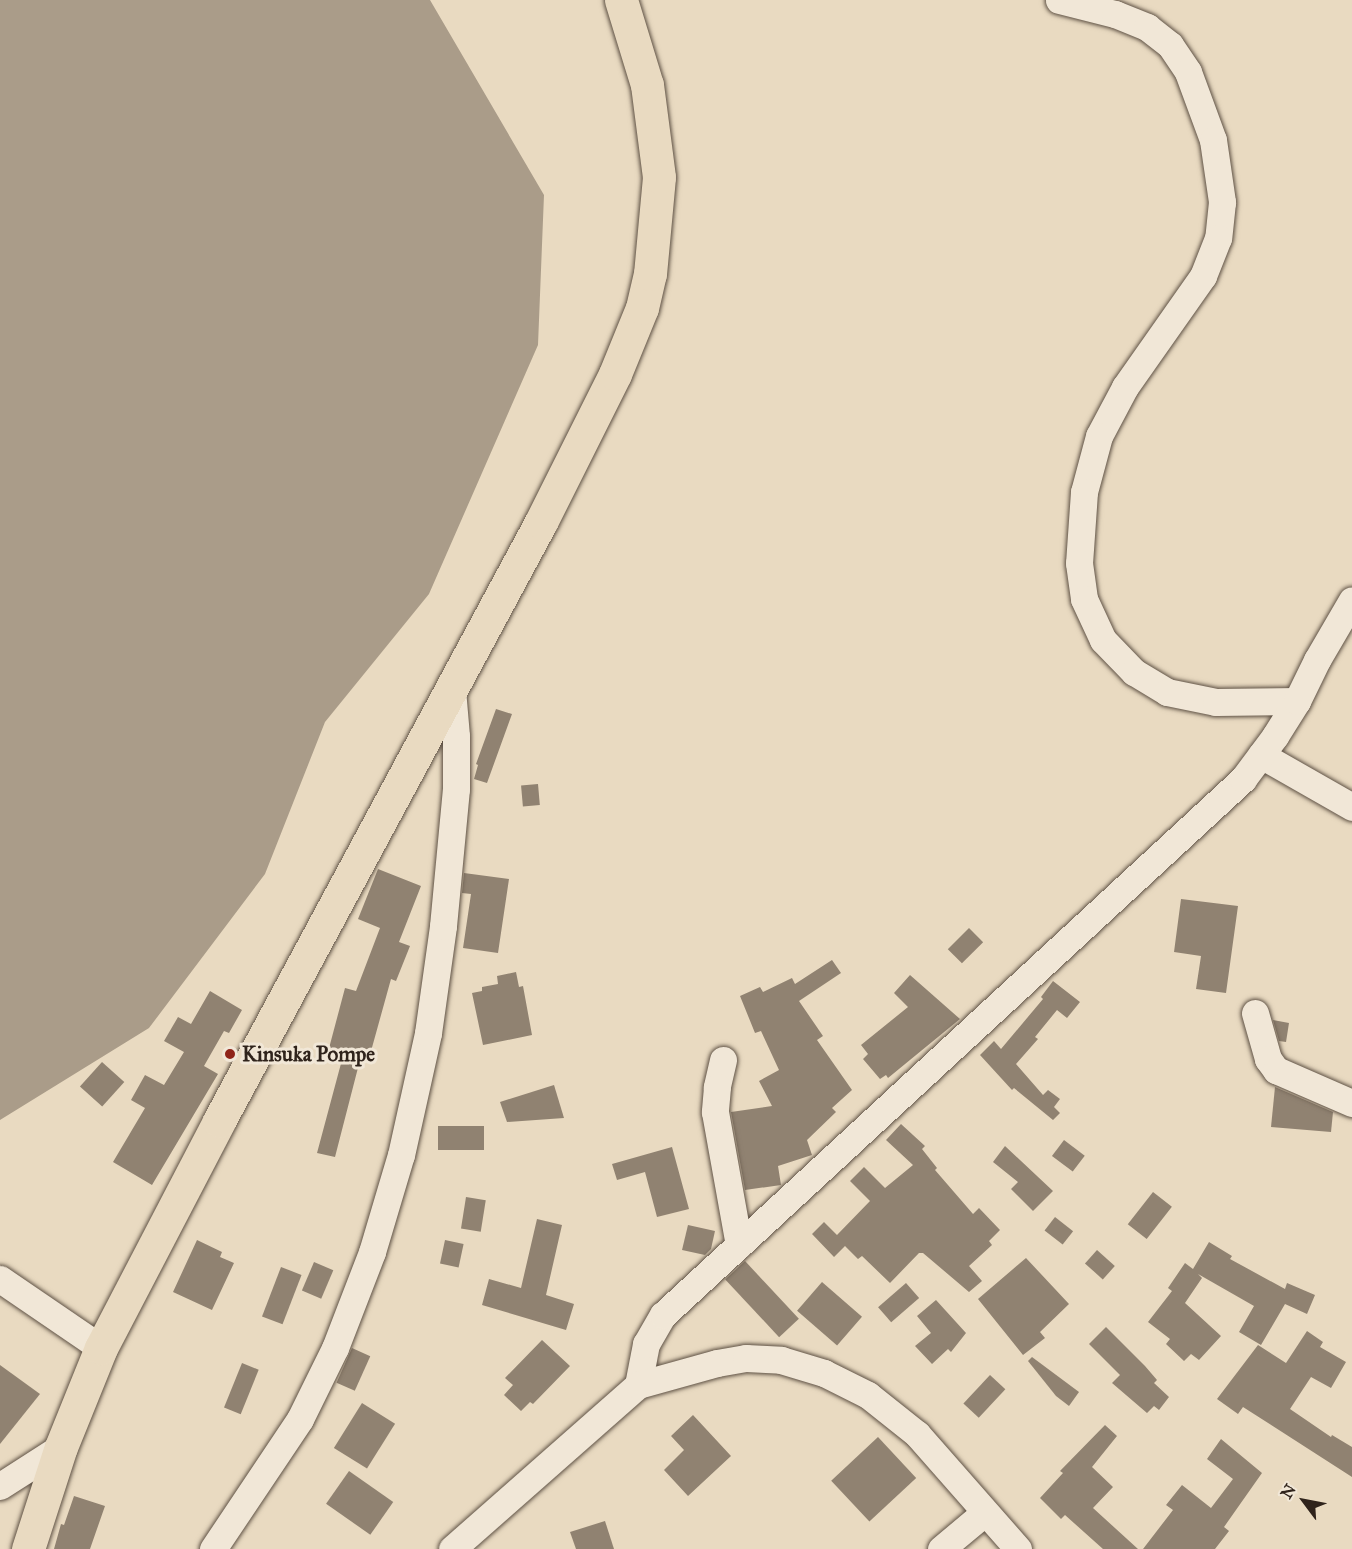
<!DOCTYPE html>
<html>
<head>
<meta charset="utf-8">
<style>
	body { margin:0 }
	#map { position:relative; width:1352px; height:1549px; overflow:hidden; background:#e9dac1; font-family:"IM FELL Great Primer",serif }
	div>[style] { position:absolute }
	.water>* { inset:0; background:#aa9c89 }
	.building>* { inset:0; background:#908271; transform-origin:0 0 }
	.roads { filter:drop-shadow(0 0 2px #5e5144) drop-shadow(0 0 2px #5e5144) }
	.minor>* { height:27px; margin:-13.5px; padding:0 13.5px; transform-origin:13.5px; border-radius:13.5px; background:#f1e7d7 }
	.major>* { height:33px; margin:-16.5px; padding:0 16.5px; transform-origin:16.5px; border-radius:16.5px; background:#e9dac1 }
	.dots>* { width:16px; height:16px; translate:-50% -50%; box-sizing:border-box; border:3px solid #f1e7d7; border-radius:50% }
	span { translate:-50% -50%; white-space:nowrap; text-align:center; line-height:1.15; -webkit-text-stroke:6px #f1e7d7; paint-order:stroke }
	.poi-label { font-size:21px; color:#2f231b; font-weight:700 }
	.left { translate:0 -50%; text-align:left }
	.north { position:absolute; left:1274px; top:1471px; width:60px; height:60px; -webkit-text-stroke:4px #f1e7d7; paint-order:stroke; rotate:302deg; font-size:16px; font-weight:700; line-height:24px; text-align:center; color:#2f231b }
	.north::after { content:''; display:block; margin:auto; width:21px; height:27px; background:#2f231b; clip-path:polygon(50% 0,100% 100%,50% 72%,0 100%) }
</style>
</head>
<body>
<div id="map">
	<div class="water">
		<div style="clip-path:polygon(0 0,430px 0,544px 195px,538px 345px,429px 594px,325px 722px,265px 874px,149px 1028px,0 1120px)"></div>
	</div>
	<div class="building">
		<div style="clip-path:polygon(496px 709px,512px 714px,487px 783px,474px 779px,478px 765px,476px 764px)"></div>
		<div style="left:538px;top:784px;width:21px;height:17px;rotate:85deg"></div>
		<div style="clip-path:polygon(378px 869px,421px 886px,399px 942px,410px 946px,396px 981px,391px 979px,368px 1062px,360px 1060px,335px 1157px,317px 1153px,343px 1056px,328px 1052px,345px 988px,356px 991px,380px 928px,358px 919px)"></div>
		<div style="clip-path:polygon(464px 873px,509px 879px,498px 953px,463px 948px,471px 894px,462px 893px)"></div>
		<div style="clip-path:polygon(1181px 899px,1238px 906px,1226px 993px,1196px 989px,1201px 956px,1174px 952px)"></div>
		<div style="left:969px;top:928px;width:20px;height:30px;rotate:45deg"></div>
		<div style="clip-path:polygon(832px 960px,841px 973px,799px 1001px,823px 1036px,817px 1040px,852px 1090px,832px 1108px,836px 1112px,807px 1140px,812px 1155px,778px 1166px,781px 1185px,745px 1190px,731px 1112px,772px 1106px,759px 1081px,779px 1070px,761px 1031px,755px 1033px,740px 996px,760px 987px,763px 992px,792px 978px,795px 984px)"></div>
		<div style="clip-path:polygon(516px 972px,519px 987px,523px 986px,532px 1035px,483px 1045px,472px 993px,482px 991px,482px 987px,498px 984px,497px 976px)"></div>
		<div style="clip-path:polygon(910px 975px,960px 1019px,888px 1078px,886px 1075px,880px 1079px,863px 1059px,868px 1054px,861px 1045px,908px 1007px,894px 993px)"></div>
		<div style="clip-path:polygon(1053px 981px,1080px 1002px,1067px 1018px,1057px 1010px,1035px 1037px,1038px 1039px,1016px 1064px,1043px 1095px,1048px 1090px,1060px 1099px,1054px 1107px,1060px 1113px,1053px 1120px,1014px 1088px,1012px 1090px,980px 1055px,994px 1041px,1001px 1049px,1043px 999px,1041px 997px)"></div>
		<div style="clip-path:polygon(210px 991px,242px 1010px,229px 1033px,224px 1031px,204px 1066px,218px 1074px,152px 1185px,113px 1162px,145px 1108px,131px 1100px,145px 1075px,164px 1085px,184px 1052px,164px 1041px,178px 1017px,191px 1024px)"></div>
		<div style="clip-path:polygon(1273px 1020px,1289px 1023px,1286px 1042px,1279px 1041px)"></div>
		<div style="left:102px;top:1062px;width:30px;height:33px;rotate:42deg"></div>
		<div style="clip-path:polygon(554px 1085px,564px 1118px,507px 1122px,500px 1102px)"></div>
		<div style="clip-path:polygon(1275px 1087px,1333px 1112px,1331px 1132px,1271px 1127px)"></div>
		<div style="clip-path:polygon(901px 1124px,925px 1146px,922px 1149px,937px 1168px,935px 1170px,973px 1214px,979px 1208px,1000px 1230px,989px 1241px,992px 1245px,969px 1266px,982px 1281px,969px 1292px,923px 1253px,919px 1253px,890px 1283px,862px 1256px,858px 1259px,845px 1246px,834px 1257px,812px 1234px,824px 1222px,837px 1235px,870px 1201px,850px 1181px,864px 1167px,885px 1188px,913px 1165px,886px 1140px)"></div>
		<div style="left:438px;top:1126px;width:46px;height:24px"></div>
		<div style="left:1064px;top:1140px;width:26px;height:20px;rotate:37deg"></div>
		<div style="clip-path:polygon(1005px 1146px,1053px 1191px,1033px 1211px,1011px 1189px,1018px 1182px,993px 1162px)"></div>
		<div style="clip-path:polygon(672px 1147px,689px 1209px,657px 1217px,645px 1172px,617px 1180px,612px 1164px)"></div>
		<div style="left:1153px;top:1192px;width:24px;height:41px;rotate:38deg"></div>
		<div style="left:466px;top:1197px;width:20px;height:32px;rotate:9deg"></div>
		<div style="left:1055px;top:1217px;width:23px;height:17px;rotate:38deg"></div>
		<div style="clip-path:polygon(537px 1219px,562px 1225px,546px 1295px,574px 1304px,566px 1330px,482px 1305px,489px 1279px,521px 1288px)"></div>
		<div style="clip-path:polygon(688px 1225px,715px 1231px,711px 1249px,705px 1255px,682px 1250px)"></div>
		<div style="clip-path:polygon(197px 1240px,222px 1252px,220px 1257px,234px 1263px,212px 1310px,173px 1292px)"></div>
		<div style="left:445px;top:1240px;width:19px;height:24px;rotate:12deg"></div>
		<div style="clip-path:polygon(1209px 1242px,1232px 1256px,1230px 1259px,1285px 1289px,1287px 1283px,1315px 1295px,1307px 1314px,1285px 1304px,1261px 1345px,1239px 1332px,1254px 1306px,1198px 1274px,1202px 1278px,1185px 1303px,1221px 1336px,1199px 1360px,1191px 1354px,1184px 1361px,1166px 1344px,1170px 1339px,1148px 1322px,1172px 1291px,1168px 1288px,1185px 1263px,1193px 1269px)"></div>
		<div style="left:1097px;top:1250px;width:24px;height:18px;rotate:42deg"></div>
		<div style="clip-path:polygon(1026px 1258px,1069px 1304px,1040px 1332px,1045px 1338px,1023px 1355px,978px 1299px)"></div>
		<div style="left:745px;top:1261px;width:79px;height:27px;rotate:47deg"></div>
		<div style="left:314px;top:1262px;width:21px;height:31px;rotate:23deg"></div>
		<div style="left:281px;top:1267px;width:22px;height:53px;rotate:21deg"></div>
		<div style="left:822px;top:1282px;width:53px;height:38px;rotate:41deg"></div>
		<div style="left:906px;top:1283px;width:20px;height:37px;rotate:49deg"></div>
		<div style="clip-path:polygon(936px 1300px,966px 1333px,951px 1352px,948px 1349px,932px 1364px,915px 1346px,931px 1333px,917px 1316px)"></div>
		<div style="clip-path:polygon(1106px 1327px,1145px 1366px,1157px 1380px,1154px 1383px,1169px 1397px,1159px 1410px,1154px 1406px,1147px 1413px,1112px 1383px,1120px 1375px,1089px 1344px)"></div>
		<div style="clip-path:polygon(1307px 1331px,1323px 1342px,1320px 1347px,1346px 1362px,1331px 1388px,1311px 1377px,1290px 1409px,1331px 1437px,1332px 1435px,1352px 1447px,1352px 1477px,1243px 1407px,1238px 1414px,1217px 1399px,1258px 1345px,1286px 1363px)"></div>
		<div style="clip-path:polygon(542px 1340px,570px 1366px,533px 1404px,530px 1402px,521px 1411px,504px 1395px,513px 1385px,505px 1378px)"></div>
		<div style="left:352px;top:1348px;width:20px;height:38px;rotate:24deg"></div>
		<div style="clip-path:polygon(1032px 1357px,1079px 1392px,1069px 1406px,1056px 1396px,1028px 1361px)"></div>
		<div style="left:242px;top:1363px;width:18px;height:48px;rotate:22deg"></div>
		<div style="clip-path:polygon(0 1365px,40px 1394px,0 1444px)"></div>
		<div style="left:990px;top:1375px;width:21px;height:39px;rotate:43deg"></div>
		<div style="left:362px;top:1403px;width:39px;height:53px;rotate:32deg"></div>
		<div style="clip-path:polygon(693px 1415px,731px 1456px,688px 1496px,664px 1470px,684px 1450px,671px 1436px)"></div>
		<div style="clip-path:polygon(1105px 1425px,1117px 1436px,1092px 1467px,1113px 1487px,1093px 1508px,1138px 1549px,1103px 1549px,1065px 1515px,1061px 1519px,1040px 1498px,1063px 1473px,1060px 1471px)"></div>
		<div style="left:878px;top:1437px;width:56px;height:64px;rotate:47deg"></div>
		<div style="clip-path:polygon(1221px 1439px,1262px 1473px,1224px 1527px,1229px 1531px,1215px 1549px,1143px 1549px,1173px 1510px,1166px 1505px,1182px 1485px,1211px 1508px,1233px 1479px,1207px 1459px)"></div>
		<div style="left:349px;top:1471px;width:54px;height:40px;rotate:35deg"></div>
		<div style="clip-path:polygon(74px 1496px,105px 1506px,90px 1549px,54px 1549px,61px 1524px,64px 1525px)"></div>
		<div style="clip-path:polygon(605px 1521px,614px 1549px,576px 1549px,570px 1532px)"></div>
	</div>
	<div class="roads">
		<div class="minor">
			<div style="left:1059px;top:0;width:58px;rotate:14deg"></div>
			<div style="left:1115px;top:14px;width:35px;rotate:22deg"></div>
			<div style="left:1147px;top:27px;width:29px;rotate:38deg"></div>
			<div style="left:1170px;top:45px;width:32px;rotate:56deg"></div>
			<div style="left:1188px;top:72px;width:72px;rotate:69.8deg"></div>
			<div style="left:1213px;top:140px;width:63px;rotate:81.7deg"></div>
			<div style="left:1222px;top:202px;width:36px;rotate:96deg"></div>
			<div style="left:1218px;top:238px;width:41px;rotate:111.5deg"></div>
			<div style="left:1203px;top:276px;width:136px;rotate:125.1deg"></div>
			<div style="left:1125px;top:387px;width:55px;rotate:118deg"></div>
			<div style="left:1099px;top:436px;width:58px;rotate:105deg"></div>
			<div style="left:1084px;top:492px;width:71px;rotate:94deg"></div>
			<div style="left:1079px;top:563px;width:36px;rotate:82deg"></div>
			<div style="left:1084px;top:599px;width:45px;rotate:65.1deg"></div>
			<div style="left:1103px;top:640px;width:45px;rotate:45.9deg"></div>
			<div style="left:1134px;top:672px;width:39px;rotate:31deg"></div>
			<div style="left:1167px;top:692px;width:50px;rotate:11.5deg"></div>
			<div style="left:1216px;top:702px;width:81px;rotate:-0.7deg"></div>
			<div style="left:1261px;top:755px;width:105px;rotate:29.7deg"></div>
			<div style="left:1255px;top:1013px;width:48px;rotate:74.2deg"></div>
			<div style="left:1268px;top:1059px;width:14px;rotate:54deg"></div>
			<div style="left:1276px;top:1070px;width:83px;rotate:23.5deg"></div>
			<div style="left:723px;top:1060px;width:28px;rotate:103deg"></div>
			<div style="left:717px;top:1087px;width:25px;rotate:95deg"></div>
			<div style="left:715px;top:1112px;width:135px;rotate:79.8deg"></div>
			<div style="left:0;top:1279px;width:122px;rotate:34.3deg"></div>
			<div style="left:638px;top:1385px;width:42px;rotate:-79deg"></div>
			<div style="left:646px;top:1344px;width:34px;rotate:-60deg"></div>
			<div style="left:663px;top:1315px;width:790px;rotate:-42.74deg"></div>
			<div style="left:1243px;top:779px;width:54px;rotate:-53.3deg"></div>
			<div style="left:1275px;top:736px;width:41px;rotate:-57.8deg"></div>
			<div style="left:1297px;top:701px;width:46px;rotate:-64deg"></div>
			<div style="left:1317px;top:660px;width:69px;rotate:-59.7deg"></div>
			<div style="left:0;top:1486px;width:72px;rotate:-32.6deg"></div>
			<div style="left:213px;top:1549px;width:156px;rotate:-56.2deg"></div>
			<div style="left:300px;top:1419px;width:79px;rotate:-63.8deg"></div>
			<div style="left:335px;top:1348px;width:103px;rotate:-68.9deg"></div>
			<div style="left:372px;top:1252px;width:101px;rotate:-73.4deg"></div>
			<div style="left:401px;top:1155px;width:125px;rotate:-77.5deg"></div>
			<div style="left:428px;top:1033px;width:108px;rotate:-82deg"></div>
			<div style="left:443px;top:926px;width:138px;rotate:-84.6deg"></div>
			<div style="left:456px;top:789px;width:53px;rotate:-90deg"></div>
			<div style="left:456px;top:736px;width:47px;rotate:-94.9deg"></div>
			<div style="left:452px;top:1549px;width:248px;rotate:-41.4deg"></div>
			<div style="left:638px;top:1385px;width:82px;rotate:-15.6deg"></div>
			<div style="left:717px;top:1363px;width:29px;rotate:-10deg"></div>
			<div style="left:746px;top:1358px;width:35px;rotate:3deg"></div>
			<div style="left:781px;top:1360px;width:45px;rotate:16.8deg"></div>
			<div style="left:824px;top:1373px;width:49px;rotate:26.6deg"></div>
			<div style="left:868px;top:1395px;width:63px;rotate:38.5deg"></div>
			<div style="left:917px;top:1434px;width:153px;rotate:48.7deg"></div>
			<div style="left:941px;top:1549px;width:56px;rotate:-39.9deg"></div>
		</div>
		<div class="major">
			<div style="left:28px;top:1549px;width:107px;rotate:-72.1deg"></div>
			<div style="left:61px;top:1447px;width:107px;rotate:-68deg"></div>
			<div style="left:101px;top:1348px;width:256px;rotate:-62.5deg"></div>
			<div style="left:219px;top:1121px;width:680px;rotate:-61.74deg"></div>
			<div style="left:541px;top:522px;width:165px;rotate:-63.4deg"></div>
			<div style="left:615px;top:374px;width:71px;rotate:-67.8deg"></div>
			<div style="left:642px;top:308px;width:35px;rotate:-77deg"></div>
			<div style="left:650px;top:274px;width:97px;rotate:-84.7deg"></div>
			<div style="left:659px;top:177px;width:93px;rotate:-97.4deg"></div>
			<div style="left:647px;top:85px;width:89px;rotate:-107deg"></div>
		</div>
	</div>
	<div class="dots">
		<div style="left:230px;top:1054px;background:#8f2418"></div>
	</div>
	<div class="poi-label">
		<span class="left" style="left:242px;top:1054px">Kinsuka Pompe</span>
	</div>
	<div class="north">N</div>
</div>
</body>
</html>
